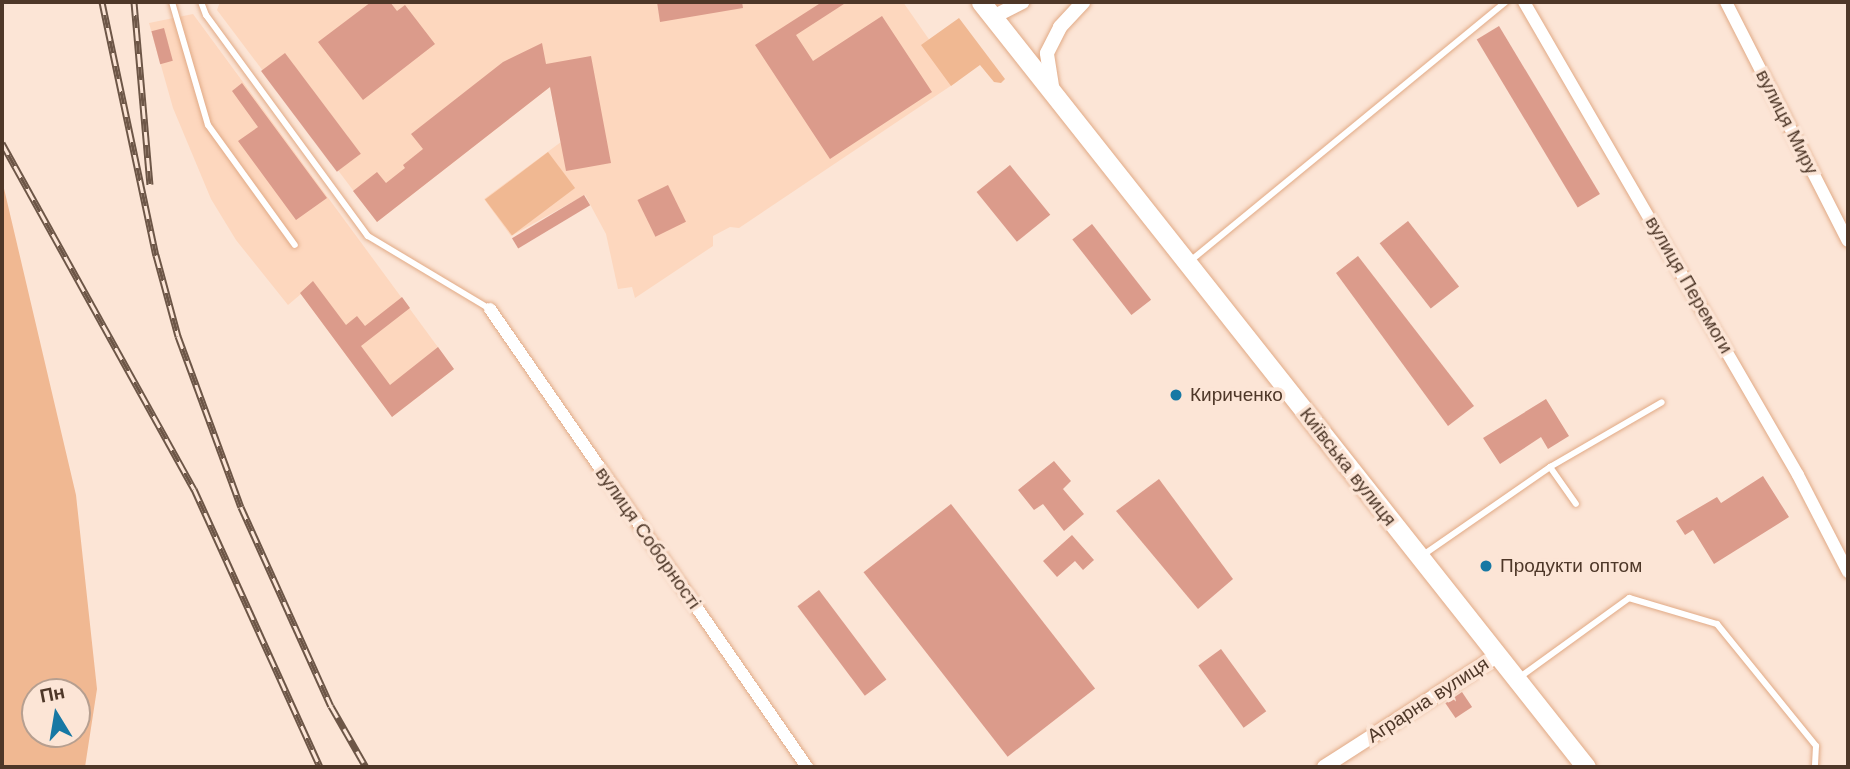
<!DOCTYPE html>
<html>
<head>
<meta charset="utf-8">
<style>
	body { margin:0 }
	#map { position:relative; width:1850px; height:769px; overflow:hidden; background:#fce5d6; font-family:"Work Sans",sans-serif }
	div>[style] { position:absolute }
	.built>* { inset:0; background:#fdd7be }
	.green>* { inset:0; background:#f0b892; transform-origin:0 0 }
	.building>* { inset:0; background:#db9b8b; transform-origin:0 0 }
	.roads { filter:drop-shadow(0 0 2px #e1aa86) drop-shadow(0 0 2px #e1aa86) }
	.service>* { height:6px; margin:-3px; padding:0 3px; transform-origin:3px; border-radius:3px; background:#fff }
	.minor>* { height:12px; margin:-6px; padding:0 6px; transform-origin:6px; border-radius:6px; background:#fff }
	.tertiary>* { height:14px; margin:-7px; padding:0 7px; transform-origin:7px; border-radius:7px; background:#fff }
	.primary>* { height:19px; margin:-9.5px; padding:0 9.5px; transform-origin:9.5px; border-radius:9.5px; background:#fff }
	.rail>* { height:7px; margin-top:-3.5px; transform-origin:0; background:repeating-linear-gradient(90deg,#fce5d6 0 13px,#6d5647 0 26px); box-sizing:border-box; border-block:2px solid #6d5647 }
	.dots>* { width:19px; height:19px; translate:-50% -50%; box-sizing:border-box; border:4px solid #fce5d6; border-radius:50% }
	span { translate:-50% -50%; white-space:nowrap; text-align:center; line-height:1.15; -webkit-text-stroke:7px #fce5d6; paint-order:stroke }
	.street-label { font-size:19px; color:#4e3728 }
	.poi-label { font-size:19px; color:#4e3728 }
	.left { translate:0 -50%; text-align:left }
	.frame { position:absolute; inset:0; border:4px solid #4e3728; pointer-events:none }
	.north { position:absolute; left:21px; top:678px; width:70px; height:70px; box-sizing:border-box; background:#fce5d6; border:2px solid #b69f90; border-radius:50%; rotate:349deg; font-size:19px; font-weight:700; line-height:28px; text-align:center; color:#4e3728 }
	.north::after { content:''; display:block; margin:auto; width:24px; height:32px; background:#1778a4; clip-path:polygon(50% 0,100% 100%,50% 72%,0 100%) }
</style>
</head>
<body>
<div id="map">
	<div class="built">
		<div style="clip-path:polygon(220px 2px,903px 2px,958px 81px,739px 228px,730px 227px,713px 236px,713px 246px,635px 298px,632px 287px,618px 289px,606px 234px,585px 195px,511px 236px,484px 199px,561px 142px,550px 87px,377px 222px,217px 10px)"></div>
		<div style="clip-path:polygon(193px 14px,454px 369px,392px 417px,301px 294px,288px 305px,236px 240px,211px 199px,173px 108px,149px 23px)"></div>
	</div>
	<div class="green">
		<div style="clip-path:polygon(959px 18px,1005px 79px,1001px 83px,994px 82px,980px 65px,951px 86px,921px 45px)"></div>
		<div style="left:548px;top:152px;width:45px;height:79px;rotate:53deg"></div>
		<div style="clip-path:polygon(evenodd,2px 180px,76px 495px,97px 689px,85px 767px,2px 767px,2px 180px,35px 692px,77px 692px,77px 734px,35px 734px,35px 692px)"></div>
	</div>
	<div class="building">
		<div style="clip-path:polygon(371px 2px,390px 2px,397px 11px,405px 5px,435px 44px,363px 100px,318px 42px)"></div>
		<div style="clip-path:polygon(657px 2px,742px 2px,743px 8px,660px 22px)"></div>
		<div style="clip-path:polygon(822px 2px,847px 2px,796px 35px,813px 61px,882px 16px,932px 92px,830px 159px,755px 45px)"></div>
		<div style="left:1499px;top:26px;width:196px;height:26px;rotate:59deg"></div>
		<div style="left:164px;top:28px;width:34px;height:13px;rotate:75deg"></div>
		<div style="clip-path:polygon(542px 43px,546px 64px,591px 56px,611px 163px,566px 171px,550px 87px,377px 222px,353px 191px,377px 172px,386px 183px,405px 168px,403px 165px,423px 149px,411px 134px,503px 62px)"></div>
		<div style="left:285px;top:53px;width:126px;height:30px;rotate:53deg"></div>
		<div style="clip-path:polygon(242px 83px,327px 198px,296px 220px,238px 141px,258px 127px,232px 91px)"></div>
		<div style="left:1010px;top:165px;width:64px;height:43px;rotate:51deg"></div>
		<div style="left:668px;top:185px;width:41px;height:34px;rotate:64deg"></div>
		<div style="left:584px;top:195px;width:12px;height:84px;rotate:59deg"></div>
		<div style="left:1408px;top:221px;width:83px;height:36px;rotate:52deg"></div>
		<div style="left:1092px;top:224px;width:96px;height:25px;rotate:52deg"></div>
		<div style="clip-path:polygon(1358px 256px,1474px 406px,1448px 426px,1336px 273px)"></div>
		<div style="clip-path:polygon(313px 281px,346px 325px,357px 316px,365px 326px,402px 297px,410px 308px,361px 346px,390px 385px,438px 347px,454px 369px,392px 417px,300px 293px)"></div>
		<div style="clip-path:polygon(1546px 399px,1569px 436px,1548px 449px,1541px 437px,1500px 464px,1483px 438px)"></div>
		<div style="clip-path:polygon(1054px 461px,1071px 481px,1063px 489px,1084px 514px,1064px 531px,1043px 504px,1034px 510px,1018px 490px)"></div>
		<div style="clip-path:polygon(1763px 476px,1789px 517px,1714px 564px,1693px 530px,1685px 535px,1676px 521px,1717px 497px,1721px 503px)"></div>
		<div style="clip-path:polygon(1159px 479px,1233px 579px,1198px 609px,1116px 511px)"></div>
		<div style="left:951px;top:504px;width:234px;height:111px;rotate:52deg"></div>
		<div style="clip-path:polygon(1072px 535px,1094px 560px,1083px 570px,1075px 561px,1057px 577px,1043px 561px)"></div>
		<div style="left:819px;top:590px;width:112px;height:27px;rotate:53deg"></div>
		<div style="left:1221px;top:649px;width:77px;height:28px;rotate:54deg"></div>
		<div style="left:1462px;top:692px;width:18px;height:20px;rotate:56deg"></div>
	</div>
	<div class="roads">
		<div class="service">
			<div style="left:172px;top:2px;width:128px;rotate:73.7deg"></div>
			<div style="left:208px;top:125px;width:148px;rotate:54.1deg"></div>
			<div style="left:201px;top:2px;width:14px;rotate:69deg"></div>
			<div style="left:206px;top:15px;width:274px;rotate:53.8deg"></div>
			<div style="left:368px;top:236px;width:142px;rotate:30.9deg"></div>
			<div style="left:1189px;top:262px;width:410px;rotate:-39.4deg"></div>
			<div style="left:1550px;top:467px;width:45px;rotate:54.9deg"></div>
			<div style="left:1423px;top:555px;width:155px;rotate:-34.7deg"></div>
			<div style="left:1550px;top:467px;width:129px;rotate:-30.1deg"></div>
			<div style="left:1520px;top:677px;width:135px;rotate:-35.9deg"></div>
			<div style="left:1629px;top:598px;width:92px;rotate:16.5deg"></div>
			<div style="left:1717px;top:624px;width:157px;rotate:50.9deg"></div>
			<div style="left:1816px;top:746px;width:21px;rotate:93deg"></div>
		</div>
		<div class="minor">
			<div style="left:1524px;top:2px;width:547px;rotate:59.92deg"></div>
			<div style="left:1798px;top:475px;width:109px;rotate:62.7deg"></div>
			<div style="left:1726px;top:2px;width:268px;rotate:63deg"></div>
			<div style="left:490px;top:309px;width:557px;rotate:55.31deg"></div>
		</div>
		<div class="tertiary">
			<div style="left:993px;top:17px;width:33px;rotate:-27deg"></div>
			<div style="left:1053px;top:92px;width:39px;rotate:-99deg"></div>
			<div style="left:1047px;top:53px;width:29px;rotate:-63deg"></div>
			<div style="left:1060px;top:27px;width:34px;rotate:-47deg"></div>
			<div style="left:1324px;top:767px;width:206px;rotate:-32.7deg"></div>
		</div>
		<div class="primary">
			<div style="left:981px;top:2px;width:975px;rotate:51.66deg"></div>
		</div>
	</div>
	<div class="rail">
		<div style="left:102px;top:2px;width:259px;rotate:78deg"></div>
		<div style="left:156px;top:255px;width:84px;rotate:74.8deg"></div>
		<div style="left:178px;top:336px;width:182px;rotate:69.8deg"></div>
		<div style="left:241px;top:507px;width:218px;rotate:65.7deg"></div>
		<div style="left:331px;top:706px;width:70px;rotate:60.2deg"></div>
		<div style="left:134px;top:2px;width:183px;rotate:85deg"></div>
		<div style="left:2px;top:143px;width:396px;rotate:61deg"></div>
		<div style="left:194px;top:489px;width:305px;rotate:65.6deg"></div>
	</div>
	<div class="dots">
		<div style="left:1176px;top:395px;background:#1778a4"></div>
		<div style="left:1486px;top:566px;background:#1778a4"></div>
	</div>
	<div class="street-label">
		<span style="left:1787px;top:122px;rotate:63deg">вулиця Миру</span>
		<span style="left:1689px;top:285px;rotate:60deg">вулиця Перемоги</span>
		<span style="left:1348px;top:467px;rotate:52deg">Київська вулиця</span>
		<span style="left:648px;top:538px;rotate:55deg">вулиця Соборності</span>
		<span style="left:1428px;top:700px;rotate:-33deg">Аграрна вулиця</span>
	</div>
	<div class="poi-label">
		<span class="left" style="left:1190px;top:395px">Кириченко</span>
		<span class="left" style="left:1500px;top:566px">Продукти оптом</span>
	</div>
	<div class="frame"></div>
	<div class="north">Пн</div>
</div>
</body>
</html>
